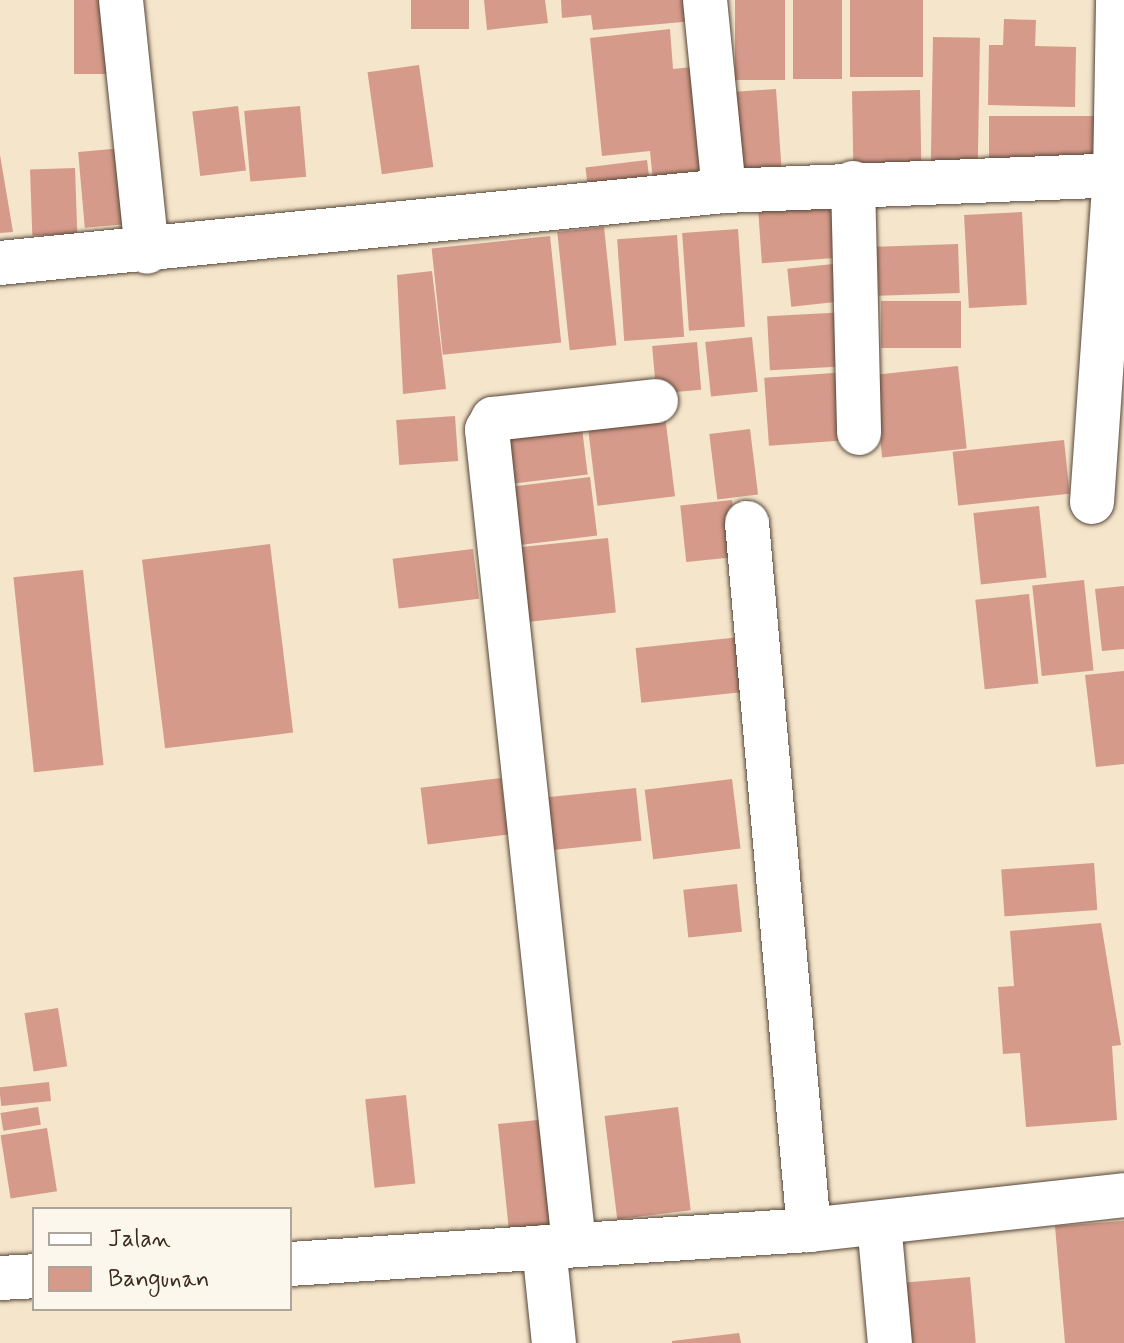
<!DOCTYPE html>
<html>
<head>
<meta charset="utf-8">
<style>
	body { margin:0 }
	#map { position:relative; width:1124px; height:1343px; overflow:hidden; background:#f4e5cb; font-family:Mynerve,sans-serif }
	div>[style] { position:absolute }
	.building>* { inset:0; background:#d59a8a; transform-origin:0 0 }
	.roads { filter:drop-shadow(0 0 2px #574638) drop-shadow(0 0 2px #574638) }
	.minor>* { height:44px; margin:-22px; padding:0 22px; transform-origin:22px; border-radius:22px; background:#fff }
	span { translate:-50% -50%; white-space:nowrap; text-align:center; line-height:1.15; -webkit-text-stroke:6px #fbf7ec; paint-order:stroke }
	.legend { position:absolute; left:32px; top:1207px; width:260px; height:104px; box-sizing:border-box; background:#fbf7ec; border:2px solid #aea59a; margin:0; padding:10px 14px; list-style:none; font-size:24px; color:#3b2a1e }
	.legend li { display:flex; align-items:center; gap:16px; height:40px }
	.legend b { width:40px; border:2px solid #aea59a }
</style>
</head>
<body>
<div id="map">
	<div class="building">
		<div style="left:74px;top:0;width:40px;height:74px"></div>
		<div style="left:411px;top:0;width:58px;height:29px"></div>
		<div style="clip-path:polygon(484px 0,545px 0,548px 23px,487px 30px)"></div>
		<div style="clip-path:polygon(561px 0,693px 0,694px 21px,593px 30px,591px 15px,562px 18px)"></div>
		<div style="left:735px;top:0;width:50px;height:80px"></div>
		<div style="left:793px;top:0;width:49px;height:79px"></div>
		<div style="left:850px;top:0;width:73px;height:77px"></div>
		<div style="clip-path:polygon(1004px 19px,1036px 20px,1035px 46px,1076px 47px,1075px 107px,988px 105px,989px 45px,1003px 45px)"></div>
		<div style="clip-path:polygon(670px 29px,673px 69px,692px 67px,704px 186px,654px 191px,650px 151px,602px 156px,590px 38px)"></div>
		<div style="left:933px;top:37px;width:47px;height:128px;rotate:1deg"></div>
		<div style="left:419px;top:65px;width:103px;height:52px;rotate:82deg"></div>
		<div style="left:776px;top:89px;width:87px;height:47px;rotate:86deg"></div>
		<div style="left:920px;top:90px;width:79px;height:68px;rotate:89deg"></div>
		<div style="left:238px;top:106px;width:65px;height:46px;rotate:83deg"></div>
		<div style="left:300px;top:106px;width:71px;height:56px;rotate:85deg"></div>
		<div style="left:989px;top:116px;width:117px;height:57px"></div>
		<div style="left:123px;top:148px;width:76px;height:45px;rotate:85deg"></div>
		<div style="clip-path:polygon(0 155px,13px 232px,0 233px)"></div>
		<div style="left:647px;top:160px;width:35px;height:62px;rotate:83deg"></div>
		<div style="left:75px;top:168px;width:66px;height:45px;rotate:88deg"></div>
		<div style="left:834px;top:205px;width:53px;height:76px;rotate:86deg"></div>
		<div style="left:1022px;top:212px;width:93px;height:58px;rotate:87deg"></div>
		<div style="left:604px;top:227px;width:119px;height:47px;rotate:84deg"></div>
		<div style="left:738px;top:229px;width:98px;height:56px;rotate:86deg"></div>
		<div style="left:677px;top:235px;width:102px;height:60px;rotate:86deg"></div>
		<div style="left:550px;top:236px;width:107px;height:119px;rotate:84deg"></div>
		<div style="left:958px;top:244px;width:49px;height:81px;rotate:88deg"></div>
		<div style="left:843px;top:263px;width:38px;height:56px;rotate:84deg"></div>
		<div style="clip-path:polygon(432px 271px,446px 389px,403px 394px,397px 275px)"></div>
		<div style="left:961px;top:301px;width:47px;height:80px;rotate:90deg"></div>
		<div style="left:848px;top:312px;width:54px;height:81px;rotate:87deg"></div>
		<div style="left:752px;top:337px;width:55px;height:47px;rotate:84deg"></div>
		<div style="left:697px;top:342px;width:48px;height:45px;rotate:85deg"></div>
		<div style="left:958px;top:366px;width:83px;height:85px;rotate:84deg"></div>
		<div style="left:848px;top:372px;width:68px;height:84px;rotate:86deg"></div>
		<div style="left:664px;top:407px;width:90px;height:78px;rotate:83deg"></div>
		<div style="left:580px;top:412px;width:63px;height:78px;rotate:83deg"></div>
		<div style="left:455px;top:416px;width:45px;height:59px;rotate:86deg"></div>
		<div style="left:750px;top:429px;width:66px;height:41px;rotate:83deg"></div>
		<div style="left:1064px;top:440px;width:54px;height:112px;rotate:84deg"></div>
		<div style="left:590px;top:477px;width:59px;height:82px;rotate:83deg"></div>
		<div style="left:732px;top:500px;width:57px;height:52px;rotate:84deg"></div>
		<div style="left:1039px;top:506px;width:72px;height:66px;rotate:84deg"></div>
		<div style="left:608px;top:538px;width:75px;height:94px;rotate:84deg"></div>
		<div style="left:270px;top:544px;width:190px;height:129px;rotate:83deg"></div>
		<div style="left:473px;top:549px;width:50px;height:81px;rotate:83deg"></div>
		<div style="left:83px;top:570px;width:196px;height:70px;rotate:84deg"></div>
		<div style="left:1084px;top:580px;width:91px;height:52px;rotate:84deg"></div>
		<div style="clip-path:polygon(1124px 586px,1124px 649px,1102px 651px,1095px 589px)"></div>
		<div style="left:1029px;top:594px;width:90px;height:54px;rotate:84deg"></div>
		<div style="left:740px;top:637px;width:55px;height:105px;rotate:84deg"></div>
		<div style="clip-path:polygon(1124px 671px,1124px 764px,1096px 767px,1085px 675px)"></div>
		<div style="left:501px;top:778px;width:57px;height:81px;rotate:83deg"></div>
		<div style="left:732px;top:779px;width:70px;height:88px;rotate:83deg"></div>
		<div style="left:636px;top:788px;width:53px;height:94px;rotate:84deg"></div>
		<div style="left:1094px;top:863px;width:47px;height:93px;rotate:86deg"></div>
		<div style="left:737px;top:884px;width:48px;height:54px;rotate:84deg"></div>
		<div style="clip-path:polygon(1101px 923px,1121px 1045px,1112px 1046px,1117px 1120px,1026px 1127px,1020px 1053px,1003px 1054px,998px 987px,1014px 986px,1010px 931px)"></div>
		<div style="left:58px;top:1008px;width:59px;height:34px;rotate:81deg"></div>
		<div style="left:49px;top:1082px;width:19px;height:50px;rotate:84deg"></div>
		<div style="left:406px;top:1095px;width:89px;height:41px;rotate:84deg"></div>
		<div style="left:38px;top:1107px;width:18px;height:38px;rotate:81deg"></div>
		<div style="left:678px;top:1107px;width:104px;height:74px;rotate:83deg"></div>
		<div style="clip-path:polygon(538px 1120px,540px 1136px,553px 1134px,562px 1226px,509px 1231px,498px 1124px)"></div>
		<div style="left:47px;top:1128px;width:64px;height:47px;rotate:81deg"></div>
		<div style="clip-path:polygon(1124px 1221px,1124px 1343px,1065px 1343px,1055px 1226px)"></div>
		<div style="left:970px;top:1277px;width:66px;height:73px;rotate:85deg"></div>
		<div style="clip-path:polygon(739px 1333px,741px 1343px,672px 1343px,672px 1341px)"></div>
	</div>
	<div class="roads">
		<div class="minor">
			<div style="left:121px;top:0;width:253px;rotate:84.1deg"></div>
			<div style="left:705px;top:0;width:192px;rotate:84.3deg"></div>
			<div style="left:853px;top:183px;width:250px;rotate:88.6deg"></div>
			<div style="left:0;top:263px;width:728px;rotate:-5.68deg"></div>
			<div style="left:724px;top:191px;width:400px;rotate:-2.3deg"></div>
			<div style="left:1092px;top:502px;width:327px;rotate:-86deg"></div>
			<div style="left:1115px;top:176px;width:176px;rotate:-89deg"></div>
			<div style="left:747px;top:523px;width:710px;rotate:84.99deg"></div>
			<div style="left:879px;top:1223px;width:121px;rotate:84.8deg"></div>
			<div style="left:574px;top:1244px;width:819px;rotate:-96.1deg"></div>
			<div style="left:487px;top:430px;width:13px;rotate:-61deg"></div>
			<div style="left:493px;top:419px;width:164px;rotate:-6.3deg"></div>
			<div style="left:544px;top:1247px;width:97px;rotate:84.1deg"></div>
			<div style="left:290px;top:1264px;width:520px;rotate:-3.75deg"></div>
			<div style="left:809px;top:1230px;width:317px;rotate:-6.3deg"></div>
			<div style="left:0;top:1278px;width:34px;rotate:-3deg"></div>
		</div>
	</div>
	<ul class="legend">
	<li><b style="height:10px;background:#fff"></b>Jalan</li>
	<li><b style="height:22px;background:#d59a8a"></b>Bangunan</li>
	</ul>
</div>
</body>
</html>
